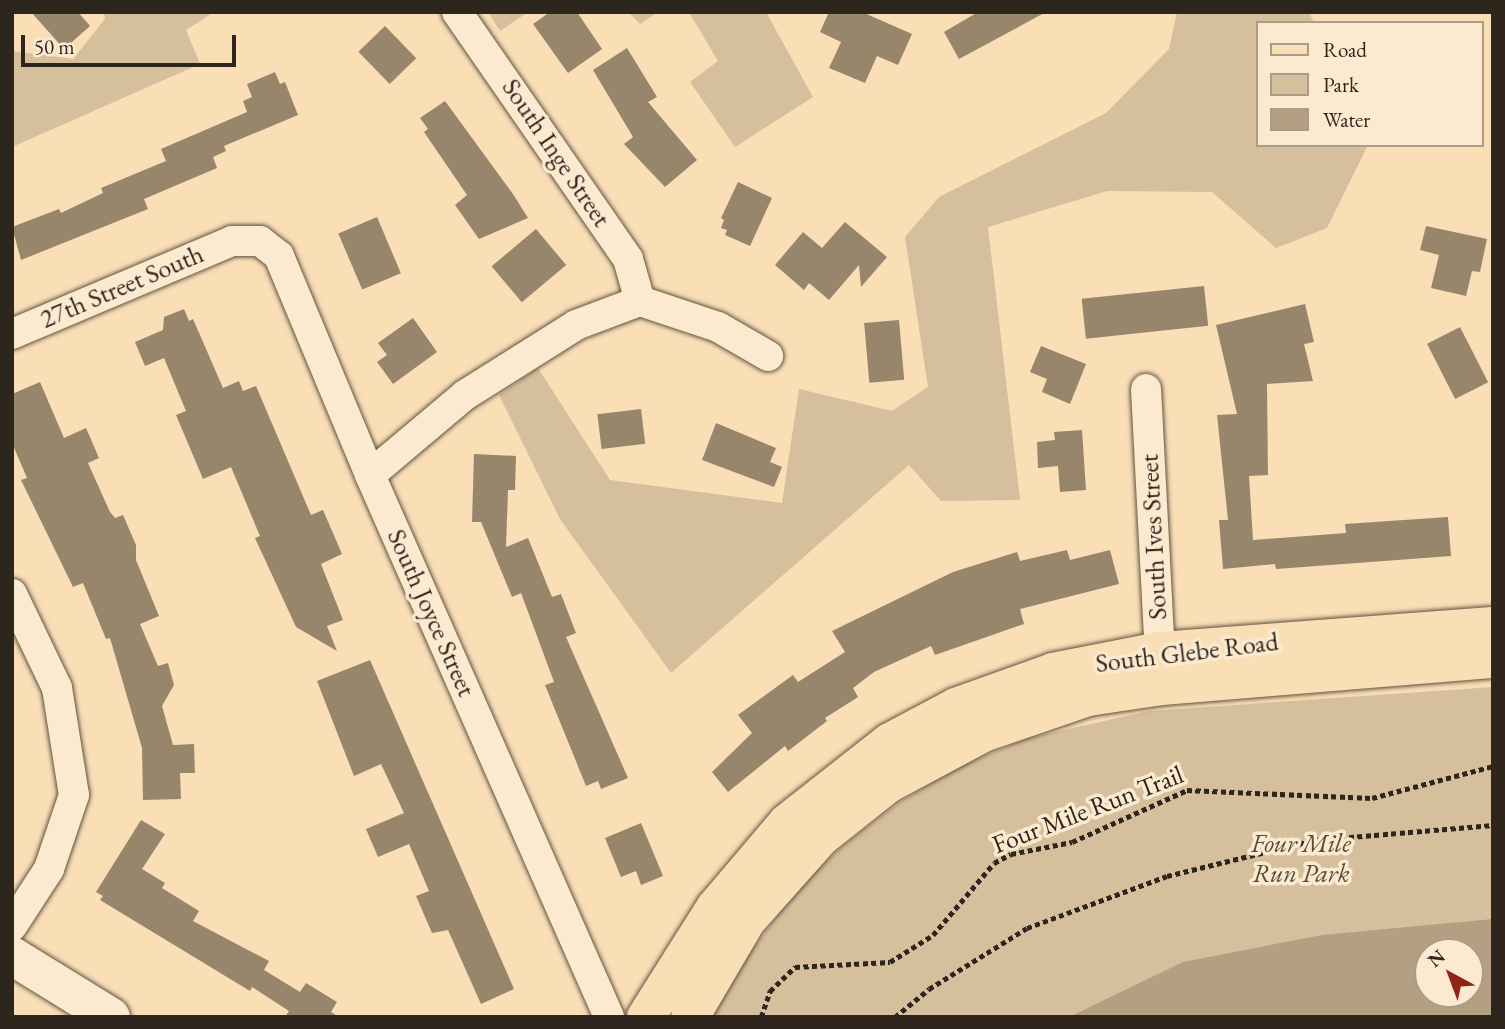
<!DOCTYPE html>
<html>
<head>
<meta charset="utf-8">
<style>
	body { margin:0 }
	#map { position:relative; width:1505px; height:1029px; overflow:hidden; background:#f9deb6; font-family:"EB Garamond",serif }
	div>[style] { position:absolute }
	.green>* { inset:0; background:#d6bf9c }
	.water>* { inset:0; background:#b49f82 }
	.building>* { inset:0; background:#98866c; transform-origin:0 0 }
	.path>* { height:4.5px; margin-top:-2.25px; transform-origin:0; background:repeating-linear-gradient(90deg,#2e261c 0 5px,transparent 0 8.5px) }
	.roads { filter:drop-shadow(0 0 2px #615442) drop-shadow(0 0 2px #615442) }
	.street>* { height:30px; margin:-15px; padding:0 15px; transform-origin:15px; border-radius:15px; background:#fbead0 }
	.secondary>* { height:38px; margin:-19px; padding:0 19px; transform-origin:19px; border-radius:19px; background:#fbead0 }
	.primary>* { height:38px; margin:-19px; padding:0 19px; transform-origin:19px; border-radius:19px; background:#f9deb6 }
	span { translate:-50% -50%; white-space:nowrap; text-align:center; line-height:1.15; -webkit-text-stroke:7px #fbead0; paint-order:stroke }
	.street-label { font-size:26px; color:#2e261c }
	.park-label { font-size:26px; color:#584c3c; font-style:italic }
	.frame { position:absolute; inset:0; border:14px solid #2e261c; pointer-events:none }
	.legend { position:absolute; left:1256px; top:21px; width:228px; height:126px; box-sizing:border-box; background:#fbead0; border:2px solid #a99c88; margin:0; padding:9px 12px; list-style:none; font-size:21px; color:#2e261c }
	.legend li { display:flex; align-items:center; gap:14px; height:35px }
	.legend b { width:35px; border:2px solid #a99c88 }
	.north { position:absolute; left:1414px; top:938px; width:70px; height:70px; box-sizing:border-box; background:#fbead0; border:2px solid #a99c88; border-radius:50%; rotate:319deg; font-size:19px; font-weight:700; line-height:28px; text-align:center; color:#2e261c }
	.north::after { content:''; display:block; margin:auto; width:24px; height:32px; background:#8f2418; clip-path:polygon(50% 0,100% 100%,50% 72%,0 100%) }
	.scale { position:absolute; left:21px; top:35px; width:215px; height:32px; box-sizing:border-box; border:4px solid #2e261c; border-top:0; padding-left:9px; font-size:21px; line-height:24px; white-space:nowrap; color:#2e261c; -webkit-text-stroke:5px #fbead0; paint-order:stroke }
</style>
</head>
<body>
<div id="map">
	<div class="green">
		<div style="clip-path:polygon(104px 12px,214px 12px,186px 30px,200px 64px,12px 147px,12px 51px,73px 59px,105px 19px)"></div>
		<div style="clip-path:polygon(488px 12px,528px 12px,500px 31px)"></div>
		<div style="clip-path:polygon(628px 12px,658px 12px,640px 24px)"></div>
		<div style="clip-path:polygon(689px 12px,766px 12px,813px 97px,735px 147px,690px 82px,718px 61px)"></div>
		<div style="clip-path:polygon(1177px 12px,1309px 12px,1314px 23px,1258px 23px,1258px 145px,1368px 145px,1327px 228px,1276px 248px,1212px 192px,1107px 191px,988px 227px,1020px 500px,941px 501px,909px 465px,671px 673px,560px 519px,499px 395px,538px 368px,610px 480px,782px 503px,799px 389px,892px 411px,928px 387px,905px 237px,939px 197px,1106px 113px,1169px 49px)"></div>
		<div style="clip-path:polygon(evenodd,1493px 687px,1493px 1017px,704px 1017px,794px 892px,844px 845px,900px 802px,963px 765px,1028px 738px,1149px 711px,1493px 687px,1428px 952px,1470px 952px,1470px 994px,1428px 994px,1428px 952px)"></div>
	</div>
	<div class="water">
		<div style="clip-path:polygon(evenodd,1493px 919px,1493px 1017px,1069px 1017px,1183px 962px,1322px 935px,1493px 919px,1428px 952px,1470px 952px,1470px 994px,1428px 994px,1428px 952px)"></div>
	</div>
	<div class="building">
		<div style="clip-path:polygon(31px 12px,78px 12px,90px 26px,64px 49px)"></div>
		<div style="clip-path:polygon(550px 12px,577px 12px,602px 49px,568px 73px,533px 24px)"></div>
		<div style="clip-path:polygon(829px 12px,862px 12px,912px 34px,898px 65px,877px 56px,865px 83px,829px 68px,841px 42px,820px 32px)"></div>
		<div style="clip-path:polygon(978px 12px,1046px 12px,959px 59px,944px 32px)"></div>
		<div style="left:385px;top:26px;width:45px;height:37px;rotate:46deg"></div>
		<div style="clip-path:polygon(627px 48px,657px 97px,648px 102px,697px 160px,665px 187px,624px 144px,633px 137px,593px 70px)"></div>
		<div style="clip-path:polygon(275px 72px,280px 84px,285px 82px,298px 115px,224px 146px,226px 151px,213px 157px,217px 168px,144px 199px,148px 209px,21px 260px,12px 227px,59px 209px,61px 213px,103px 193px,101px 188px,166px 161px,161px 149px,247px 112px,243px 101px,252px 97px,247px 84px)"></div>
		<div style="clip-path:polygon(445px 101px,513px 194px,528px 218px,479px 239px,455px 205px,467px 195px,424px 132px,428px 129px,420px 118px)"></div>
		<div style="clip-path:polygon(738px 182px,772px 198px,750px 246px,725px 235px,727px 230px,721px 228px,724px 220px,721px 218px)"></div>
		<div style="left:377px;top:217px;width:61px;height:42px;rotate:67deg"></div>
		<div style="clip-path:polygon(845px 222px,887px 257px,861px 287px,859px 265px,829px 300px,809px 283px,804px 290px,775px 265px,803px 232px,822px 248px)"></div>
		<div style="clip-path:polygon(1426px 226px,1487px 239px,1480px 272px,1472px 271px,1466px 296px,1431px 288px,1439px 255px,1420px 250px)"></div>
		<div style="left:536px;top:229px;width:47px;height:58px;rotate:50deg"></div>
		<div style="left:1204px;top:286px;width:40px;height:123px;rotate:84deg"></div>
		<div style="clip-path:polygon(1305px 304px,1314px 342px,1304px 344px,1313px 381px,1267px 384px,1268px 475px,1249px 476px,1253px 540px,1346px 533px,1345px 524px,1448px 517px,1451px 556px,1276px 569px,1275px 564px,1223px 569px,1219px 520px,1228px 520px,1217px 415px,1237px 414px,1216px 325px)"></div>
		<div style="clip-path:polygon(184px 309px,189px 321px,193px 319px,223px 388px,239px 381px,243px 391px,256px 386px,311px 515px,323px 510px,342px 554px,321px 564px,343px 620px,327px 626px,337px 651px,296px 627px,255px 538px,260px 536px,231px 467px,203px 479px,176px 415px,186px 411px,164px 358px,145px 366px,135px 342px,163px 330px,164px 317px)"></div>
		<div style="clip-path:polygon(413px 318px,437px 352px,393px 384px,377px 362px,387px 355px,378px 343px)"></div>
		<div style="left:899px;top:320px;width:60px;height:35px;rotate:85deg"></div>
		<div style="left:1460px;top:327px;width:62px;height:37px;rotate:63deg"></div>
		<div style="clip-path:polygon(1041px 346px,1086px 364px,1070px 404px,1042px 392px,1047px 379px,1030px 372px)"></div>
		<div style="clip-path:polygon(40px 382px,64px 438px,86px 428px,99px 458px,88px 463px,110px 512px,115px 518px,123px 515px,136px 545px,136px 560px,159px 616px,140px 624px,158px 666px,168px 663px,174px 685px,162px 706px,173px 745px,194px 744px,195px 773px,180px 773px,181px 799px,143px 800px,142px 748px,110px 638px,106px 639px,83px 583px,73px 587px,21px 480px,27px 478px,12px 443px,12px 394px)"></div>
		<div style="left:641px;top:409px;width:35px;height:44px;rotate:83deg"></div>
		<div style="clip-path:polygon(716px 423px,776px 448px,770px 462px,782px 467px,774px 487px,702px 460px)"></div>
		<div style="clip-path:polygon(1082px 430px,1086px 490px,1060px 492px,1058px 466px,1038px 468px,1037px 442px,1055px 440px,1054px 432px)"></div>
		<div style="clip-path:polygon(474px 454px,516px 456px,515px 490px,508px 490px,506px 547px,528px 538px,552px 597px,561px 594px,576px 633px,566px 637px,628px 778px,601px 789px,598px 781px,586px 786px,545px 685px,554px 682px,521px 593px,512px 597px,481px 522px,472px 522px)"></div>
		<div style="clip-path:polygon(1067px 550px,1070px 560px,1110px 550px,1119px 584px,1020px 609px,1024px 624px,935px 655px,931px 646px,874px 672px,853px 688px,858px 697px,825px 718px,827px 721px,788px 751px,785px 746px,728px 792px,712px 772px,752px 733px,738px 715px,793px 675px,798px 682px,845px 652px,832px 631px,953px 572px,1017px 552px,1020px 561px)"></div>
		<div style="clip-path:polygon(370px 660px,514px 989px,481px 1004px,448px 930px,432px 933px,416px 896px,429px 891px,409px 844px,378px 857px,366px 829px,404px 813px,381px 764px,354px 776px,317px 681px)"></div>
		<div style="clip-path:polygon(141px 820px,165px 834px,142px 869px,165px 883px,162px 888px,199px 911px,193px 921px,269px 961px,264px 970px,300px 992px,306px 983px,337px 1002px,331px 1012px,339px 1017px,285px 1017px,289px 1011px,252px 987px,250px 991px,100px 900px,103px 896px,96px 892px)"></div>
		<div style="clip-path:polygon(641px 823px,663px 876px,641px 885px,636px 871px,621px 877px,605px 838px)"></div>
	</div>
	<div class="path">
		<div style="left:761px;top:1017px;width:28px;rotate:-71deg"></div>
		<div style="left:770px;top:991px;width:35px;rotate:-44deg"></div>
		<div style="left:795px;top:967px;width:95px;rotate:-3deg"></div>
		<div style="left:890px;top:962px;width:51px;rotate:-32.1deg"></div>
		<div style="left:933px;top:935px;width:94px;rotate:-49.7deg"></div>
		<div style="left:994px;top:863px;width:19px;rotate:-28deg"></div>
		<div style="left:1011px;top:854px;width:62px;rotate:-11.1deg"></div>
		<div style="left:1072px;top:842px;width:126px;rotate:-24.3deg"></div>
		<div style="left:1187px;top:790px;width:185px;rotate:2.5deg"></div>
		<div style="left:1372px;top:798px;width:125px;rotate:-14.8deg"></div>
		<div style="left:895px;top:1017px;width:44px;rotate:-39.5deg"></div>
		<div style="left:929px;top:989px;width:115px;rotate:-31.9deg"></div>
		<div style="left:1027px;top:928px;width:149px;rotate:-20.4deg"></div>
		<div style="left:1167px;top:876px;width:152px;rotate:-13.7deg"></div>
		<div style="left:1315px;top:840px;width:179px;rotate:-4.8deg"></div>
	</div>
	<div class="roads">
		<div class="street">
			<div style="left:457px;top:12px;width:300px;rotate:55.3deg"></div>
			<div style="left:628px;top:259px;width:44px;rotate:74.1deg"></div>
			<div style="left:12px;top:334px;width:239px;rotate:-22.9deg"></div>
			<div style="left:232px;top:241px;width:28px"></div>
			<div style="left:260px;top:241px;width:24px;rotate:38deg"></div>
			<div style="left:279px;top:256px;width:237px;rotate:67.4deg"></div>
			<div style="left:370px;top:475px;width:592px;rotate:66.2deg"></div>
			<div style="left:1146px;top:389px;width:282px;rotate:87deg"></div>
			<div style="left:370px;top:475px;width:124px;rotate:-40.1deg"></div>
			<div style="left:465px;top:395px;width:131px;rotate:-32.2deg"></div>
			<div style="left:576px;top:325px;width:68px;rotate:-20.6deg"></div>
			<div style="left:640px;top:301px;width:82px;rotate:18.4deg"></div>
			<div style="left:718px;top:327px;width:58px;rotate:30.1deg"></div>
			<div style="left:12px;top:594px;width:104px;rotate:64.4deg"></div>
			<div style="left:57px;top:688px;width:108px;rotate:81deg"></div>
			<div style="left:74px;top:795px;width:78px;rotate:108.7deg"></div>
			<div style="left:49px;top:869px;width:68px;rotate:123deg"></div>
		</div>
		<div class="secondary">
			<div style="left:12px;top:956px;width:116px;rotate:31.6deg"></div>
		</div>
		<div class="primary">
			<div style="left:646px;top:1017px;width:129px;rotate:-57.7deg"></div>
			<div style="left:715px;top:908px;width:111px;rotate:-49.7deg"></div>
			<div style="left:787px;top:823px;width:131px;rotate:-38.2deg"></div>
			<div style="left:890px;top:742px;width:75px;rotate:-27.9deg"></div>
			<div style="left:956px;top:707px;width:103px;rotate:-19.8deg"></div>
			<div style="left:1053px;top:672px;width:108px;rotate:-11.2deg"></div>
			<div style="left:1159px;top:651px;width:335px;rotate:-4.3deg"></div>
			<div style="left:690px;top:1017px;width:113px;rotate:-59.6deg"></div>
			<div style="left:747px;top:920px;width:110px;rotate:-48.3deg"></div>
			<div style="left:820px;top:838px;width:87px;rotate:-38.5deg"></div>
			<div style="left:888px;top:784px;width:108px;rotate:-28.2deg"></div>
			<div style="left:983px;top:733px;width:111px;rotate:-18.9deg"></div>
			<div style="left:1088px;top:697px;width:75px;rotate:-8.5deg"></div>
			<div style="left:1162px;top:686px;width:332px;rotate:-4.7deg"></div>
		</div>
	</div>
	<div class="street-label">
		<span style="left:556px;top:153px;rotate:56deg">South Inge Street</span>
		<span style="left:122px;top:287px;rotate:-23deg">27th Street South</span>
		<span style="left:1154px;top:537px;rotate:-93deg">South Ives Street</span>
		<span style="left:431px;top:613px;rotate:66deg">South Joyce Street</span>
		<span style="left:1187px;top:653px;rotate:-7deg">South Glebe Road</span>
		<span style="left:1088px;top:810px;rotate:-21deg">Four Mile Run Trail</span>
	</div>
	<div class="park-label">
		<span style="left:1301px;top:859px">Four Mile<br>Run Park</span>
	</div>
	<div class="frame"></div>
	<ul class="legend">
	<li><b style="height:9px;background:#f9deb6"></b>Road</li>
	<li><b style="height:19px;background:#d6bf9c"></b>Park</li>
	<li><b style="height:19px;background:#b49f82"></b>Water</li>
	</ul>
	<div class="north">N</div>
	<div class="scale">50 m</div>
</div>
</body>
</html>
